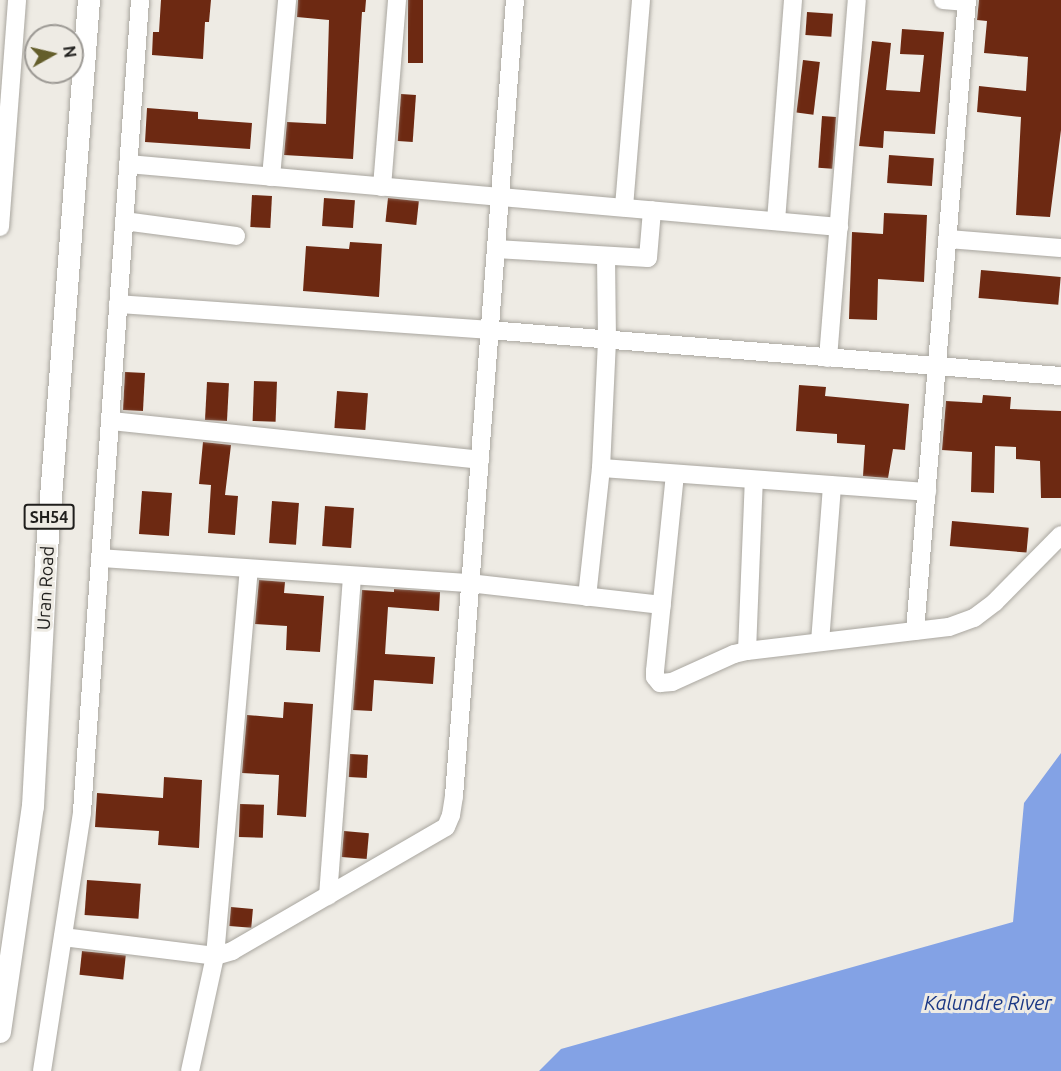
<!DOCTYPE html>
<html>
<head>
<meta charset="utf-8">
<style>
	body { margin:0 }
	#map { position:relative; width:1061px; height:1071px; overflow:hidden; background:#eeebe4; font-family:Ubuntu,sans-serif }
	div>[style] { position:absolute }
	.water>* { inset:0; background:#83a2e5 }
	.building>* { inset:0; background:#6d2912; transform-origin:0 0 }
	.roads { filter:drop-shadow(0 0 2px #a9a69f) drop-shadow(0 0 2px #a9a69f) }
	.minor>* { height:18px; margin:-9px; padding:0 9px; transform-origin:9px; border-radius:9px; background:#fff }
	.major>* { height:22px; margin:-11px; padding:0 11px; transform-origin:11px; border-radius:11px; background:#fff }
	span { translate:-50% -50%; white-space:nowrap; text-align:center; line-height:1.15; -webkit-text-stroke:6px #eeebe4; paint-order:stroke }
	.shield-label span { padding:2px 4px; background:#eeebe4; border:2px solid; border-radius:4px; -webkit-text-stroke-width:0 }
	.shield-label { font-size:16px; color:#201f1d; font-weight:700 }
	.street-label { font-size:18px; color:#201f1d }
	.water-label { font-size:20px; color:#1a3784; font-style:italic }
	.north { position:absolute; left:24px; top:24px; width:60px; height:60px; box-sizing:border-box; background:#eeebe4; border:2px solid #9c9994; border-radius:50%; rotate:82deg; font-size:16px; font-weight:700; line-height:24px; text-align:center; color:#201f1d }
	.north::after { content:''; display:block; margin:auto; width:21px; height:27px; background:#645e2b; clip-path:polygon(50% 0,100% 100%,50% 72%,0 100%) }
</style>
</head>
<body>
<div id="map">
	<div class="water">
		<div style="clip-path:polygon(1061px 753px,1061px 1071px,539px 1071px,561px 1049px,1013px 922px,1024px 803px)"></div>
	</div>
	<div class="building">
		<div style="clip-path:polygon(161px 0,211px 0,209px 22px,205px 22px,203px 59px,152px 55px,153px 32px,159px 32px)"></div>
		<div style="clip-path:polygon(298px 0,366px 0,365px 12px,362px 12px,353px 159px,284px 155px,287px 122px,326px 124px,329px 20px,297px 17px)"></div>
		<div style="left:408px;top:0;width:15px;height:63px"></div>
		<div style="clip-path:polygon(979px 0,1061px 0,1061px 130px,1050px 217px,1016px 215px,1021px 117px,977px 112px,979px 86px,1026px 91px,1028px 57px,984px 53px,987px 21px,977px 20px)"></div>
		<div style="left:807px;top:12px;width:26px;height:23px;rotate:4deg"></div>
		<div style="clip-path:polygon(902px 29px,944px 32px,935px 134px,884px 131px,883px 148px,859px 146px,872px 41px,891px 43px,886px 90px,920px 92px,924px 55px,900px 54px)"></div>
		<div style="left:803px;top:60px;width:17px;height:53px;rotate:7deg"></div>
		<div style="left:401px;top:94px;width:15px;height:47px;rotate:4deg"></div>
		<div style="clip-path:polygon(147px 108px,198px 112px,198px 119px,252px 123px,250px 149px,145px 142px)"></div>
		<div style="left:822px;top:116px;width:14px;height:52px;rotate:4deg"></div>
		<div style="left:889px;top:155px;width:45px;height:28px;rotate:4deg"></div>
		<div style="left:252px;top:195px;width:20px;height:32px;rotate:3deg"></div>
		<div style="left:324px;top:198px;width:31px;height:28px;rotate:4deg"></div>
		<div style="left:388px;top:198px;width:31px;height:24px;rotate:6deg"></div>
		<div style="clip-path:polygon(884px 213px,927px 215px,924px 282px,878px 279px,877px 320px,849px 319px,852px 232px,883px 234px)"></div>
		<div style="clip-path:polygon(350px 242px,382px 244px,379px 297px,303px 291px,306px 246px,349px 249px)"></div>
		<div style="left:981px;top:270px;width:80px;height:28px;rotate:5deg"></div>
		<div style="left:125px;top:372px;width:20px;height:38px;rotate:3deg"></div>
		<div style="left:254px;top:381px;width:23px;height:40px;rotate:2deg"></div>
		<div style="left:207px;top:382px;width:22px;height:38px;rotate:3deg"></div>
		<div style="clip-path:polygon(799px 385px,826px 387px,825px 396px,909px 404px,905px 450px,893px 449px,888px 478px,863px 476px,865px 445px,837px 443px,837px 434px,796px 431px)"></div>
		<div style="left:337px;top:391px;width:31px;height:37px;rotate:4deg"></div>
		<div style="clip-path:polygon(983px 395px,1011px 397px,1010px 409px,1061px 411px,1061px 498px,1041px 498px,1040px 461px,1016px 459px,1016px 447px,995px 446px,994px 493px,971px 492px,972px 452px,942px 450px,946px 401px,982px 403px)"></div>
		<div style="clip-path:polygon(203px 442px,231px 445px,225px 495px,238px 496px,235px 535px,208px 533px,211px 485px,199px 484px)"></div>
		<div style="left:142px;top:491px;width:30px;height:43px;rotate:4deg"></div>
		<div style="left:272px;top:501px;width:27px;height:42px;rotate:4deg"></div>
		<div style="left:325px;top:506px;width:29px;height:40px;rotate:4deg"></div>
		<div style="left:952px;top:521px;width:77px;height:25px;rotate:5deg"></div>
		<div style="clip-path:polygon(259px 580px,285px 582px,284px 593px,324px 596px,320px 652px,286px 650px,287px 626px,255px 624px)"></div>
		<div style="clip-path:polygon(394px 589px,440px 592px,439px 611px,388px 607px,385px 654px,435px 657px,433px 684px,374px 680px,372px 711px,353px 710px,362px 590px,394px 592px)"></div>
		<div style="clip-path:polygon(284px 702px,313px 704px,306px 817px,277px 815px,279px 775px,242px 773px,247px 715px,283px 718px)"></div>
		<div style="left:350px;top:754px;width:18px;height:23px;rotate:3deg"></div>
		<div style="clip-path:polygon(164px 777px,202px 780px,199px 848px,158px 845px,159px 831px,95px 827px,97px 793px,163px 798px)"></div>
		<div style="left:240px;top:804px;width:24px;height:33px;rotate:2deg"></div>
		<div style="left:344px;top:831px;width:25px;height:26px;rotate:5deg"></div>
		<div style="left:87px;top:880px;width:54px;height:35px;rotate:4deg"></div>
		<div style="left:231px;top:907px;width:22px;height:19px;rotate:5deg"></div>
		<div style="left:82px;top:951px;width:44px;height:24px;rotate:6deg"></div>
	</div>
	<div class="roads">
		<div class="minor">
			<div style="left:943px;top:0;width:24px;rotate:5deg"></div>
			<div style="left:128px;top:164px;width:714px;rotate:5.06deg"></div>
			<div style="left:271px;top:177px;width:178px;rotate:-84.8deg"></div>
			<div style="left:382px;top:187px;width:188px;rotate:-85.4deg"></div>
			<div style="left:624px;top:207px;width:208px;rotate:-85.3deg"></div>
			<div style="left:124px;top:221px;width:113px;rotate:7.6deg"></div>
			<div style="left:776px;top:221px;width:222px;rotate:-85.6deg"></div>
			<div style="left:0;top:227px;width:228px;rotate:-85.7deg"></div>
			<div style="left:948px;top:239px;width:113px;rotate:4.6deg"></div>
			<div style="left:496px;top:249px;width:152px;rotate:3.4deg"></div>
			<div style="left:648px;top:258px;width:48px;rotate:-85.2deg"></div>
			<div style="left:118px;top:304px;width:372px;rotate:4deg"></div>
			<div style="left:489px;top:330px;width:574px;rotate:4.6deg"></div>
			<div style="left:828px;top:358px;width:359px;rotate:-85.4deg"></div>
			<div style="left:111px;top:421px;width:371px;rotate:6deg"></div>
			<div style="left:601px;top:468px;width:327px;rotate:4.2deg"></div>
			<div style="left:675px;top:474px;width:198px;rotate:95.8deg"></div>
			<div style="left:655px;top:671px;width:6px;rotate:90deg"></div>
			<div style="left:655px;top:677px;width:8px;rotate:50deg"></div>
			<div style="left:660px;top:683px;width:12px;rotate:-5deg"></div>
			<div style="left:672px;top:682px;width:68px;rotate:-24.3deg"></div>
			<div style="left:734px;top:654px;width:13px;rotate:-13deg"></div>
			<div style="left:747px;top:651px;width:203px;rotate:-6.8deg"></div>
			<div style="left:949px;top:627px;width:27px;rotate:-20deg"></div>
			<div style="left:974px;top:618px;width:26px;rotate:-37deg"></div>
			<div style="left:995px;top:602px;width:94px;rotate:-45.4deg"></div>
			<div style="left:100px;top:558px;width:370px;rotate:3.9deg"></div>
			<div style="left:469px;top:583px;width:194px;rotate:6.5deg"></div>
			<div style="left:587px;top:597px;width:130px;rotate:-83.8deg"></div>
			<div style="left:601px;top:468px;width:129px;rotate:-87.3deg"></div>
			<div style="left:607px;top:339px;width:83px;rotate:-90.7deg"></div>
			<div style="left:915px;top:631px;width:633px;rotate:-85.29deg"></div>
			<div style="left:820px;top:642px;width:157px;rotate:-85.6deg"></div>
			<div style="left:747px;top:651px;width:171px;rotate:-87.7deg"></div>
			<div style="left:328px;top:896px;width:320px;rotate:-85.7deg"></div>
			<div style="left:63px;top:937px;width:153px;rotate:7.1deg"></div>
			<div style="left:215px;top:956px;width:18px;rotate:-16deg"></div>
			<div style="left:232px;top:951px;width:247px;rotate:-30.1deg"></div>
			<div style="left:446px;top:827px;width:13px;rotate:-67deg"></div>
			<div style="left:451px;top:815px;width:19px;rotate:-81deg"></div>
			<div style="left:454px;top:796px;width:798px;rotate:-85.62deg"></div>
			<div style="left:42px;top:1071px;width:262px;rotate:-81.2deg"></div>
			<div style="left:82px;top:812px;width:814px;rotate:-85.91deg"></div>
			<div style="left:190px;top:1071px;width:118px;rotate:-77.7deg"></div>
			<div style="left:215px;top:956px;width:388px;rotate:-85deg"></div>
		</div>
		<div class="major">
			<div style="left:0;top:1032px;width:228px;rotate:-81.7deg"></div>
			<div style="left:33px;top:806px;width:243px;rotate:-86.9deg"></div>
			<div style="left:46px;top:563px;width:565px;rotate:-85.63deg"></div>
		</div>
	</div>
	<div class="shield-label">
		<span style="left:49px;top:517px">SH54</span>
	</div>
	<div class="street-label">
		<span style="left:45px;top:588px;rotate:-87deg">Uran Road</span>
	</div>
	<div class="water-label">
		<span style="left:988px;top:1002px">Kalundre River</span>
	</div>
	<div class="north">N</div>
</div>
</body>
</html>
